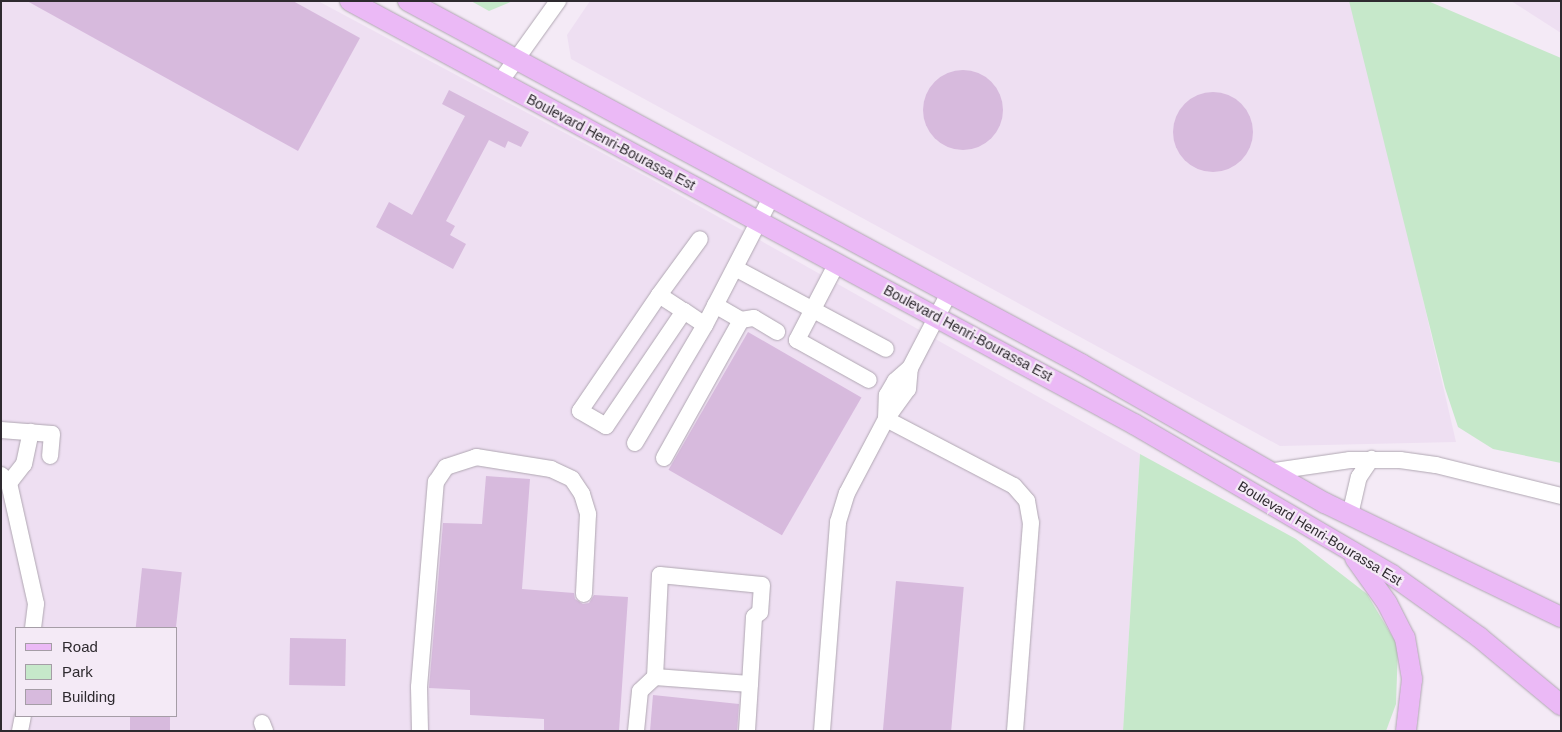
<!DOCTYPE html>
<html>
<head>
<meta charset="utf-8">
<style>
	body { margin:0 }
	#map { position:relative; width:1562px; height:732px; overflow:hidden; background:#f4eaf6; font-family:Arial,sans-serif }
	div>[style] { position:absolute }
	.built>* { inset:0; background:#eedff2 }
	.green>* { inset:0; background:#c6e8ca }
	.building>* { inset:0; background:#d7badd; transform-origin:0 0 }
	.round { border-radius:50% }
	.roads { filter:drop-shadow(0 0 1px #b0a7b2) drop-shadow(0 0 1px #b0a7b2) }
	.minor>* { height:16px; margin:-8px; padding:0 8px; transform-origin:8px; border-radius:8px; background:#fff }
	.major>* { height:20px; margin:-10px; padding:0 10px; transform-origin:10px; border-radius:10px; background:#ebb9f6 }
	span { translate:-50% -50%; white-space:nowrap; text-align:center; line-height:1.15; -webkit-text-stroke:4.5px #f4eaf6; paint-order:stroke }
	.street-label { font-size:14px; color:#2e2a2f }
	.frame { position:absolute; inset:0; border:2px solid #2e2a2f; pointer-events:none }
	.legend { position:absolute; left:15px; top:627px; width:162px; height:90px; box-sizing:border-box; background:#f4eaf6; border:1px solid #a59da6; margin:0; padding:6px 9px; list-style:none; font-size:15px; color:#2e2a2f }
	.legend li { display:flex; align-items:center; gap:10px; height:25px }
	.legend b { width:25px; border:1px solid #a59da6 }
</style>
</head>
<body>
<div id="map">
	<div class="built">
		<div style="clip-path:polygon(evenodd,1px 1px,318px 1px,651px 179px,1140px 454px,1123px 731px,1px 731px,1px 1px,16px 628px,176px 628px,176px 716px,16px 716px,16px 628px)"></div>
		<div style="clip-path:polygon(590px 1px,1354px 1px,1456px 442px,1280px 446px,571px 59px,567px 35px)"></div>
		<div style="clip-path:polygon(1511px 1px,1561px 1px,1561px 33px)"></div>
	</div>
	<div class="green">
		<div style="clip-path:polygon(471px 1px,513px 1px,489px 11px)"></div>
		<div style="clip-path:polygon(1349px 1px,1428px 1px,1561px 58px,1561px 463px,1493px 449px,1458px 427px,1445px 388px)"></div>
		<div style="clip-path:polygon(1140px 454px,1296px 539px,1367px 594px,1398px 646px,1396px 704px,1386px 731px,1123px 731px)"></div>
	</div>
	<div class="building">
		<div style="clip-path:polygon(27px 1px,293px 1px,360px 38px,298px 151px)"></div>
		<div class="round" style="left:923px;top:70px;width:80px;height:80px"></div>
		<div style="clip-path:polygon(449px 90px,529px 132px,521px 147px,508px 141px,505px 148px,489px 140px,446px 221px,455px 226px,450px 235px,466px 244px,453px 269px,376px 227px,389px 202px,412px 215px,465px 116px,442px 104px)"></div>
		<div class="round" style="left:1173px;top:92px;width:80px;height:80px"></div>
		<div style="left:748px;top:332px;width:131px;height:159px;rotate:30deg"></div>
		<div style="clip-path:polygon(486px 476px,530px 479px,522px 589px,574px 593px,575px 599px,583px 604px,589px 603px,594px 595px,628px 597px,619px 731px,544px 731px,544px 719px,470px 715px,470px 690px,429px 688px,443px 523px,482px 524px)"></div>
		<div style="left:142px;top:568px;width:40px;height:60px;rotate:6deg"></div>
		<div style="left:896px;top:581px;width:68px;height:151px;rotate:5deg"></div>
		<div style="left:290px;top:638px;width:56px;height:47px;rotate:1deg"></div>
		<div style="clip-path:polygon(653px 695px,739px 704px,737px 731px,650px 731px)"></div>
		<div style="left:130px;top:716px;width:40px;height:15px"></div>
	</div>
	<div class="roads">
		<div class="minor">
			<div style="left:500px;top:82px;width:100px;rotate:-54.4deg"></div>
			<div style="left:837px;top:263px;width:87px;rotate:117.5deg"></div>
			<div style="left:797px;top:340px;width:82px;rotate:29.1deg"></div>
			<div style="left:735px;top:268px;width:171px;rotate:28.2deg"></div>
			<div style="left:659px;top:295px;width:69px;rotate:-53.8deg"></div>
			<div style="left:684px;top:311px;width:139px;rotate:124.1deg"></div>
			<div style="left:606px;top:426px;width:30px;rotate:-150deg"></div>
			<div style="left:580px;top:411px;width:140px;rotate:-55.7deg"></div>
			<div style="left:659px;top:295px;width:30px;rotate:33deg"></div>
			<div style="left:684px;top:311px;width:25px;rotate:34deg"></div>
			<div style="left:741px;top:320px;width:13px;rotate:-9deg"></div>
			<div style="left:754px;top:318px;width:27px;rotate:31deg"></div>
			<div style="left:886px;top:419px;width:144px;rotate:27.6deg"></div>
			<div style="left:1014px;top:486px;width:20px;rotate:49deg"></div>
			<div style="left:1027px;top:501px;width:22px;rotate:80deg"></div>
			<div style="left:1031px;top:523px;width:209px;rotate:94.4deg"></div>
			<div style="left:886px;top:419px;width:24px;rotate:-88deg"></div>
			<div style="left:887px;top:395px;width:16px;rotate:-60deg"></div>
			<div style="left:895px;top:381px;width:20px;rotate:-41deg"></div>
			<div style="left:910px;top:368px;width:85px;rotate:-62.5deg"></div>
			<div style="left:1px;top:430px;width:51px;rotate:4.5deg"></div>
			<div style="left:52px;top:434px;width:22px;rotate:95deg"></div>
			<div style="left:635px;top:443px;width:137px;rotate:-59.3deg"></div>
			<div style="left:705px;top:325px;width:145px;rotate:-62.6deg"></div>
			<div style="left:664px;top:458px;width:158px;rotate:-60.8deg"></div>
			<div style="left:741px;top:320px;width:30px;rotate:-150deg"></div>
			<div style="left:1268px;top:472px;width:83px;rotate:-8.3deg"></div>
			<div style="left:1350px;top:460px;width:50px"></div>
			<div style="left:1400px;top:460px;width:36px;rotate:8deg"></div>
			<div style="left:1436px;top:465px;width:129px;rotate:13.9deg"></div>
			<div style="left:1px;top:475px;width:11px;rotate:45deg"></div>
			<div style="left:9px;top:483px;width:124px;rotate:77.4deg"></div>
			<div style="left:36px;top:604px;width:24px;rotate:97deg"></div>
			<div style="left:9px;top:483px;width:24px;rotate:-52deg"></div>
			<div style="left:24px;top:464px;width:33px;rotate:-78deg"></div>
			<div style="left:1350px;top:515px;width:39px;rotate:-77deg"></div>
			<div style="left:1359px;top:477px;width:22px;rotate:-56deg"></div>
			<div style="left:655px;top:677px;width:102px;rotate:-87.2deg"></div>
			<div style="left:660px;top:575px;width:102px;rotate:5.6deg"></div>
			<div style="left:762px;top:585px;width:27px;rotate:94deg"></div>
			<div style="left:760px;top:612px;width:8px;rotate:140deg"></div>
			<div style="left:754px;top:617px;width:67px;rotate:93.4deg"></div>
			<div style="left:262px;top:723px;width:9px;rotate:69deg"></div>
			<div style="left:20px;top:731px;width:15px;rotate:-79deg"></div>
			<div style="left:420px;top:731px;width:44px;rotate:-91.3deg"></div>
			<div style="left:419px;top:687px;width:206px;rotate:-85.3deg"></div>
			<div style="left:436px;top:482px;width:18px;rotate:-56deg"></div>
			<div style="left:446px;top:467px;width:32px;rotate:-18deg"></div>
			<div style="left:476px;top:457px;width:76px;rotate:9.1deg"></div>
			<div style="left:551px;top:469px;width:23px;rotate:25deg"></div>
			<div style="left:572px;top:479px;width:18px;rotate:56deg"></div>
			<div style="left:582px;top:494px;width:21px;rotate:73deg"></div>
			<div style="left:588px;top:514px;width:80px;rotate:92.9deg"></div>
			<div style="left:636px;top:731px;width:40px;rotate:-84.3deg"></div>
			<div style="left:640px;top:691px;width:21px;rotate:-43deg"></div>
			<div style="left:655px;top:677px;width:95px;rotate:4.2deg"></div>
			<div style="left:750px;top:684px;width:47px;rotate:93.7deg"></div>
			<div style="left:822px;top:731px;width:210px;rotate:-85.6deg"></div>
			<div style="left:838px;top:522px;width:30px;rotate:-73deg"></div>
			<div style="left:847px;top:493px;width:84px;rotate:-62.2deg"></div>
			<div style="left:886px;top:419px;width:37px;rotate:-54deg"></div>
			<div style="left:908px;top:389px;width:21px;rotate:-85deg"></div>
		</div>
		<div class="major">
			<div style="left:350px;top:1px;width:891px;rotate:28.35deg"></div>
			<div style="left:1134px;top:424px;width:299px;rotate:30.3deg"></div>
			<div style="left:1392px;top:575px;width:107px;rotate:35.5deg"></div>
			<div style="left:1479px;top:637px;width:107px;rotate:39.7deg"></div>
			<div style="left:408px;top:1px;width:765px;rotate:28.34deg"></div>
			<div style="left:1081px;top:364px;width:281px;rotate:29.7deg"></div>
			<div style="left:1325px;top:503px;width:262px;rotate:25.8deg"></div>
			<div style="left:1355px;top:558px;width:55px;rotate:54.6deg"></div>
			<div style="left:1387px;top:603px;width:39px;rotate:63deg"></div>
			<div style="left:1405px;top:638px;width:42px;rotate:80.3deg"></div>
			<div style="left:1412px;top:679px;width:52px;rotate:96.6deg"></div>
		</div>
	</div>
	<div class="street-label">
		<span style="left:611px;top:142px;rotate:28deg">Boulevard Henri-Bourassa Est</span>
		<span style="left:968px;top:333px;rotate:28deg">Boulevard Henri-Bourassa Est</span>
		<span style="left:1320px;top:533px;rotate:31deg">Boulevard Henri-Bourassa Est</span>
	</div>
	<div class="frame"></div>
	<ul class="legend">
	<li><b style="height:6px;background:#ebb9f6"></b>Road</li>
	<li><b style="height:14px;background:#c6e8ca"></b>Park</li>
	<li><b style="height:14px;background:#d7badd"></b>Building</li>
	</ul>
</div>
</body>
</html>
